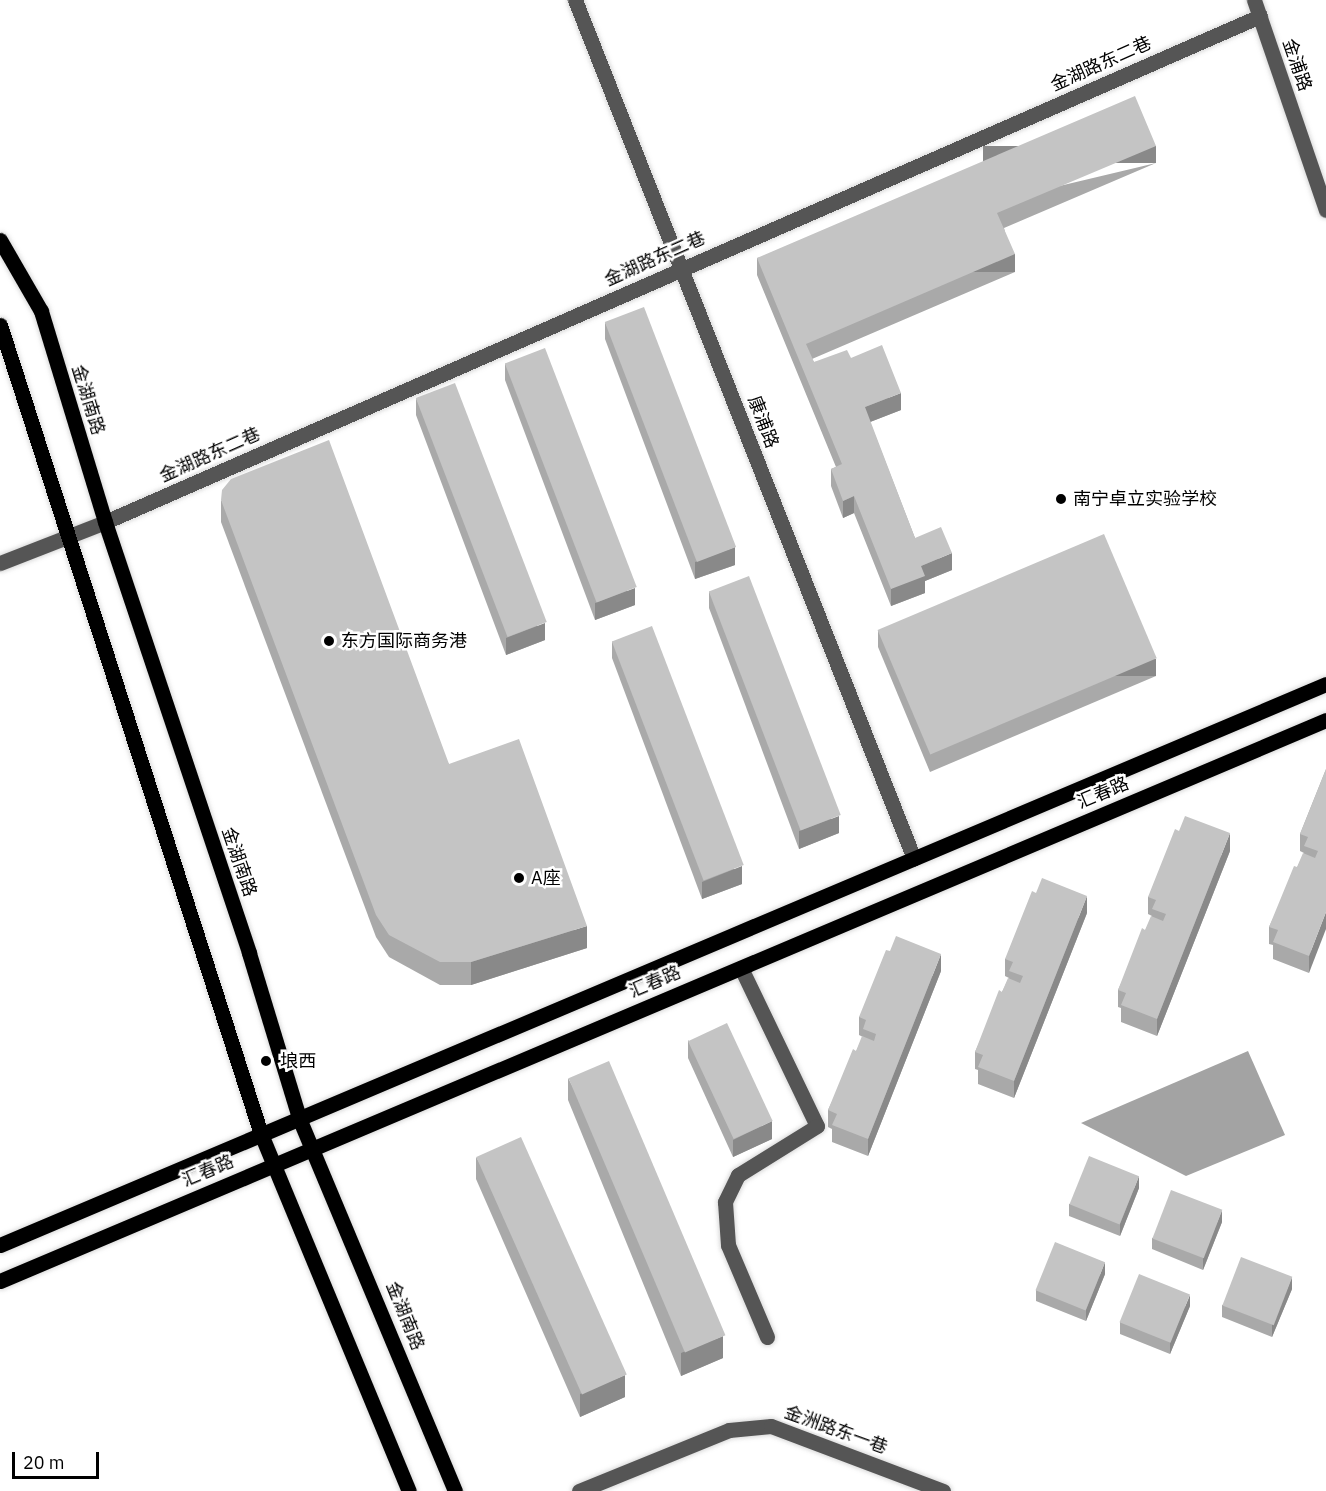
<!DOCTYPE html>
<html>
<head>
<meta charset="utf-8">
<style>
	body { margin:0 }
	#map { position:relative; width:1326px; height:1491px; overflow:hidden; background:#fff; font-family:"IBM Plex Sans","Noto Sans SC",sans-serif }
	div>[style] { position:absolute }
	.water>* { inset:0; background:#a3a3a3 }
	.roads { filter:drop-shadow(0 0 2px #dbdbdb) drop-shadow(0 0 2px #dbdbdb) }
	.minor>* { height:15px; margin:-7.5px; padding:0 7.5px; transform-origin:7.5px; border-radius:7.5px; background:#555 }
	.major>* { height:15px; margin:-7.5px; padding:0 7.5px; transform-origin:7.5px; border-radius:7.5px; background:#000 }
	.wall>* { inset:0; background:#a9a9a9 }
	.shaded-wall>* { inset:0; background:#898989; transform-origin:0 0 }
	.building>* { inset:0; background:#c4c4c4; transform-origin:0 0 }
	.dots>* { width:16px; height:16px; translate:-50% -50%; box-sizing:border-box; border:3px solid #fff; border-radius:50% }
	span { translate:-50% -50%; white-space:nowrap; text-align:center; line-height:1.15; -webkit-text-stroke:5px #fff; paint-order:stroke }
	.street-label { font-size:18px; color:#000 }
	.poi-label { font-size:18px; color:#000 }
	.left { translate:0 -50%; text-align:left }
	.scale { position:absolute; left:12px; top:1452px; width:87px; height:27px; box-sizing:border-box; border:3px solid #000; border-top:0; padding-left:8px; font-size:18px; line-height:21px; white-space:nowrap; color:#000; -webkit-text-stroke:4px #fff; paint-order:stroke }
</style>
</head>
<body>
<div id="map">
	<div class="water">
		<div style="clip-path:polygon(1248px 1051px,1285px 1135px,1186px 1176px,1081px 1123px)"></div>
	</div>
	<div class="roads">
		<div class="minor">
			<div style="left:575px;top:0;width:923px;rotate:68.46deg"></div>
			<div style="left:1254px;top:0;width:222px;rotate:71.1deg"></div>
			<div style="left:0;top:563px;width:113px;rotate:-21.3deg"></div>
			<div style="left:105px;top:522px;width:1261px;rotate:-23.66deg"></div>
			<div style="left:741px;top:968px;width:175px;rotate:64.3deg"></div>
			<div style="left:817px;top:1126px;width:93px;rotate:148.2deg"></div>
			<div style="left:738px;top:1175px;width:30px;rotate:116deg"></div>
			<div style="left:725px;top:1202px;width:43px;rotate:86deg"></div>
			<div style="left:728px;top:1245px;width:100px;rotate:67deg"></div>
			<div style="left:579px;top:1491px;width:162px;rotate:-22.1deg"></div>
			<div style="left:729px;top:1430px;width:42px;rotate:-5.4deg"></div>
			<div style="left:771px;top:1426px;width:184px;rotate:20.7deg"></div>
		</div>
		<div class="major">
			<div style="left:0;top:240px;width:82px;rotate:60deg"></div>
			<div style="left:41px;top:311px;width:220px;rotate:73.1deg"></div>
			<div style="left:105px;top:522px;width:454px;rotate:71.5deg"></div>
			<div style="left:249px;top:953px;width:172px;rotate:73.1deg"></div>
			<div style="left:299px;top:1118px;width:404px;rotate:67.3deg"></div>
			<div style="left:0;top:325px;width:850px;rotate:72.12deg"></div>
			<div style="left:261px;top:1134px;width:386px;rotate:67.5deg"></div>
			<div style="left:0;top:1245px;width:1440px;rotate:-22.93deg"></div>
			<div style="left:0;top:1281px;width:1440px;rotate:-22.93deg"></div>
		</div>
	</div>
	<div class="wall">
		<div style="clip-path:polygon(1156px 163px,1004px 228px,1015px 272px,812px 359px,814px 362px,851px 358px,901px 410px,870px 422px,915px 538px,952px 570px,925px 581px,925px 593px,891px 606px,854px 513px,843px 518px,831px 486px,831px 469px,836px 467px,757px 275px,757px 258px)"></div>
		<div style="clip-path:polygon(605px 322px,735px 565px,695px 579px,605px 339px)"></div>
		<div style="clip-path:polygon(505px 363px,635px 605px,595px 620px,505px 380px)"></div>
		<div style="clip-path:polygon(416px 398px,545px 640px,506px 655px,416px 415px)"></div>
		<div style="clip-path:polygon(221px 500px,449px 764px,587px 948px,471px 985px,440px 985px,389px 957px,376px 937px,221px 522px)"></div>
		<div style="clip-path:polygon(709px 591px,839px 833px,799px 849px,709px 608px)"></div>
		<div style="clip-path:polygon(878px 630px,1156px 676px,930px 772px,878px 647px)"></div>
		<div style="clip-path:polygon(612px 641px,742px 884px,702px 899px,612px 658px)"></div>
		<div style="clip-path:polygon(1326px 769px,1309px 973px,1273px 959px,1273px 945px,1269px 944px,1269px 927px,1304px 853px,1300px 851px,1300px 834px)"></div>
		<div style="clip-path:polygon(1230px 851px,1157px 1036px,1121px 1022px,1121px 1008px,1118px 1007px,1118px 990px,1152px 916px,1148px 914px,1148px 897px)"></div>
		<div style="clip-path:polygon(1087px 913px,1014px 1098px,978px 1084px,978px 1070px,975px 1069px,975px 1052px,1002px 992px,1009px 978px,1005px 976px,1005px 959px)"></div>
		<div style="clip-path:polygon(941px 971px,868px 1156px,832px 1142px,832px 1129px,828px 1127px,828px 1110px,863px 1037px,859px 1035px,859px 1017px)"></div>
		<div style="clip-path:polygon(688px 1040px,772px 1139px,733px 1157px,688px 1058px)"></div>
		<div style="clip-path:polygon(568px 1078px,723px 1358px,681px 1376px,568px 1100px)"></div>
		<div style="clip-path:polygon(476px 1157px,625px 1397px,580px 1417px,476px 1179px)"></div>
		<div style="clip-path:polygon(1139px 1188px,1120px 1236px,1069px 1216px,1069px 1204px)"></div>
		<div style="clip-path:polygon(1222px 1222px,1203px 1270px,1152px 1249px,1152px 1238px)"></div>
		<div style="clip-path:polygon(1105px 1274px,1086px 1321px,1036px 1301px,1036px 1290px)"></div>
		<div style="clip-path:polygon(1292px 1289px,1272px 1337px,1222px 1317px,1222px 1305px)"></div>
		<div style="clip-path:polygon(1190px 1306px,1170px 1354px,1120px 1334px,1120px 1322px)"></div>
	</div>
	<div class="shaded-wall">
		<div style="left:1156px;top:146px;width:17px;height:173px;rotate:90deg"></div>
		<div style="left:1015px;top:254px;width:18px;height:228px;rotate:90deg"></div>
		<div style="clip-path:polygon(901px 393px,901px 410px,865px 424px,865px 407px)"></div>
		<div style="clip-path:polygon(854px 496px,854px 513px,843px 518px,843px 501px)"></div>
		<div style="clip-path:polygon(735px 547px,735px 565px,695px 579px,695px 562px)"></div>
		<div style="clip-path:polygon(952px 553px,952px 570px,925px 581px,925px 593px,891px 606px,891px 589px,921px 566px)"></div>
		<div style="clip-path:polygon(635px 588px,635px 605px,595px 620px,595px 603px)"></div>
		<div style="clip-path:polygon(545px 623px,545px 640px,506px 655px,506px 638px)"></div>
		<div style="left:1156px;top:659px;width:17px;height:245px;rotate:90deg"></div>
		<div style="clip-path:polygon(839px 816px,839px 833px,799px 849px,799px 831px)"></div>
		<div style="clip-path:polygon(1230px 833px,1230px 851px,1157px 1036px,1157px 1019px)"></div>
		<div style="clip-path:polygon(742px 866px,742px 884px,702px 899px,702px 882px)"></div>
		<div style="clip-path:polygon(1087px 896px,1087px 913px,1014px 1098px,1014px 1081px)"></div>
		<div style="clip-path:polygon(1326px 912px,1326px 929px,1309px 973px,1309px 956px)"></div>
		<div style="clip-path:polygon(587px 926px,587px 948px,471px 985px,471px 962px)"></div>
		<div style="clip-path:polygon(941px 954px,941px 971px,868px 1156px,868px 1139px)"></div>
		<div style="clip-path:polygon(772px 1121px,772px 1139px,733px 1157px,733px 1140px)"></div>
		<div style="clip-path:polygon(1139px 1176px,1139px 1188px,1120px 1236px,1120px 1224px)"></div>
		<div style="clip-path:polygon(1222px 1210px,1222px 1222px,1203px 1270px,1203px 1258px)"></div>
		<div style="clip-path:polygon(1105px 1262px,1105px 1274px,1086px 1321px,1086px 1310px)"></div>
		<div style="clip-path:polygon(1292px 1277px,1292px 1289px,1272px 1337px,1272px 1325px)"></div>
		<div style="clip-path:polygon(1190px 1295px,1190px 1306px,1170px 1354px,1170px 1342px)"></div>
		<div style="clip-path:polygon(723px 1336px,723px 1358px,681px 1376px,681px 1353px)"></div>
		<div style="clip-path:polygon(625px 1375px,625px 1397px,580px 1417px,580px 1394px)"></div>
	</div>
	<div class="building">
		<div style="clip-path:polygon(1135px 96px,1156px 146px,997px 213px,1015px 254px,806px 344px,814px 362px,847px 350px,851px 358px,882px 345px,901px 393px,865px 407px,915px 538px,941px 527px,952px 553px,921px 566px,925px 576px,891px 589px,854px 496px,843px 501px,831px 469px,842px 464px,757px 258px)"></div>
		<div style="left:644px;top:307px;width:257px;height:42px;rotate:69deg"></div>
		<div style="left:545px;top:348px;width:256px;height:43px;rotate:69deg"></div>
		<div style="left:455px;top:383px;width:256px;height:42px;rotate:69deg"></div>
		<div style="clip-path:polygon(329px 440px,449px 764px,519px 739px,587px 926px,471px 962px,440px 962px,389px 935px,376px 915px,221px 500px,222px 490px,231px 479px)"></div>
		<div style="left:1104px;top:534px;width:135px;height:246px;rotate:67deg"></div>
		<div style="left:749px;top:576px;width:256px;height:43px;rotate:69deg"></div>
		<div style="left:652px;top:626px;width:256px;height:43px;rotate:69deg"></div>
		<div style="clip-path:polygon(1326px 769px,1326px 912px,1309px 956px,1273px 942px,1278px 930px,1269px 927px,1294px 866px,1297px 867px,1303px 853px,1315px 858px,1318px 851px,1304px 846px,1308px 837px,1300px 834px)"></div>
		<div style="clip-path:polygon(1185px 816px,1230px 833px,1157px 1019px,1121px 1005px,1126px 993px,1118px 990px,1142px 928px,1145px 930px,1151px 916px,1163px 921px,1166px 914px,1152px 909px,1156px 900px,1148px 897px,1175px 829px,1179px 831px)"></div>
		<div style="clip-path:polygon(1042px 878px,1087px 896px,1014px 1081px,978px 1067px,983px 1055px,975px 1052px,999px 990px,1002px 992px,1008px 978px,1020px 983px,1023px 976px,1009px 971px,1013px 962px,1005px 959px,1032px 891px,1036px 893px)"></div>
		<div style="clip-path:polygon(896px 936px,941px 954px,868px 1139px,832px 1125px,837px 1114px,828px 1110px,853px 1049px,856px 1051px,862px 1036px,874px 1041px,876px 1034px,863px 1029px,866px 1020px,859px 1017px,886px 950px,890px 951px)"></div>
		<div style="left:727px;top:1023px;width:108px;height:43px;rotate:65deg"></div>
		<div style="left:609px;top:1061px;width:298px;height:44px;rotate:67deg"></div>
		<div style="left:521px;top:1137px;width:260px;height:49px;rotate:66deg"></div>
		<div style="left:1089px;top:1156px;width:54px;height:52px;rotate:22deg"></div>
		<div style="left:1171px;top:1190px;width:55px;height:52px;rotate:21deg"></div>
		<div style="left:1055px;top:1242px;width:54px;height:52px;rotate:22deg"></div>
		<div style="left:1241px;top:1257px;width:55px;height:52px;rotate:21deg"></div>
		<div style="left:1139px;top:1274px;width:55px;height:52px;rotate:22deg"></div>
	</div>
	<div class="dots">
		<div style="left:1061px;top:499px;background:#000"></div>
		<div style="left:329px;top:641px;background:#000"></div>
		<div style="left:519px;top:878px;background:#000"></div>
		<div style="left:266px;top:1061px;background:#000"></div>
	</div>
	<div class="street-label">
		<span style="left:1101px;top:64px;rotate:-24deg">金湖路东二巷</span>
		<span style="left:1297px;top:65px;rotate:71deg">金浦路</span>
		<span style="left:655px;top:259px;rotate:-24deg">金湖路东二巷</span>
		<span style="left:88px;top:400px;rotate:73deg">金湖南路</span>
		<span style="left:763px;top:422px;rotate:69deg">康浦路</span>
		<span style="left:210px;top:455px;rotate:-24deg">金湖路东二巷</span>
		<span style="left:1103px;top:793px;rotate:-23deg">汇春路</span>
		<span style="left:239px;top:862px;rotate:71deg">金湖南路</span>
		<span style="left:655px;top:982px;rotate:-23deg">汇春路</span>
		<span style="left:208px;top:1171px;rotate:-23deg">汇春路</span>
		<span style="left:405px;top:1316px;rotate:68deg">金湖南路</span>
		<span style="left:836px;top:1430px;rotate:20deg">金洲路东一巷</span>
	</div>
	<div class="poi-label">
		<span class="left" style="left:1073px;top:499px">南宁卓立实验学校</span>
		<span class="left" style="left:341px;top:641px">东方国际商务港</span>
		<span class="left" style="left:531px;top:878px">A座</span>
		<span class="left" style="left:280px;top:1061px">埌西</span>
	</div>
	<div class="scale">20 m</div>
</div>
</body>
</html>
